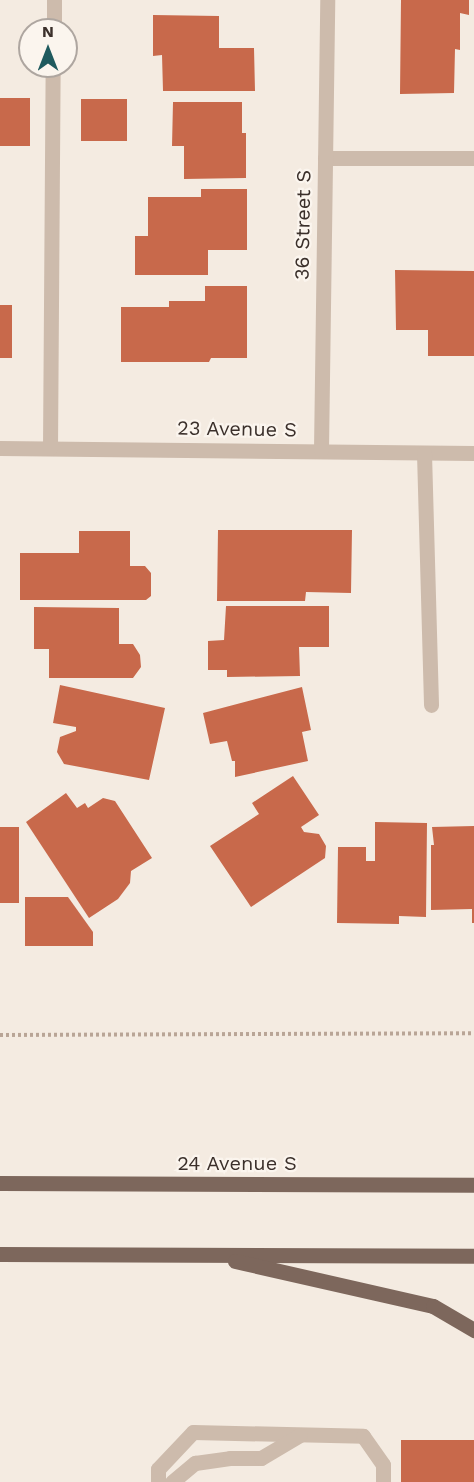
<!DOCTYPE html>
<html>
<head>
<meta charset="utf-8">
<style>
	body { margin:0 }
	#map { position:relative; width:474px; height:1482px; overflow:hidden; background:#f4ebe1; font-family:"Work Sans",sans-serif }
	div>[style] { position:absolute }
	.building>* { inset:0; background:#c8694b; transform-origin:0 0 }
	.path>* { height:4px; margin-top:-2px; transform-origin:0; background:repeating-linear-gradient(90deg,#b9a596 0 3px,transparent 0 6px) }
	.minor>* { height:15px; margin:-7.5px; padding:0 7.5px; transform-origin:7.5px; border-radius:7.5px; background:#cdbbac }
	.major>* { height:15px; margin:-7.5px; padding:0 7.5px; transform-origin:7.5px; border-radius:7.5px; background:#7d675c }
	span { translate:-50% -50%; white-space:nowrap; text-align:center; line-height:1.15; -webkit-text-stroke:4.5px #fbf5ee; paint-order:stroke }
	.street-label { font-size:20px; color:#3b302b }
	.north { position:absolute; left:18px; top:18px; width:60px; height:60px; box-sizing:border-box; background:#fbf5ee; border:2px solid #aea6a0; border-radius:50%; rotate:0deg; font-size:16px; font-weight:700; line-height:24px; text-align:center; color:#3b302b }
	.north::after { content:''; display:block; margin:auto; width:21px; height:27px; background:#1f5a5e; clip-path:polygon(50% 0,100% 100%,50% 72%,0 100%) }
</style>
</head>
<body>
<div id="map">
	<div class="building">
		<div style="clip-path:polygon(401px 0,469px 0,469px 15px,460px 13px,460px 50px,455px 49px,454px 93px,400px 94px)"></div>
		<div style="clip-path:polygon(153px 15px,219px 16px,219px 48px,254px 48px,255px 91px,163px 91px,162px 55px,153px 56px)"></div>
		<div style="left:0;top:98px;width:30px;height:48px"></div>
		<div style="left:81px;top:99px;width:46px;height:42px"></div>
		<div style="clip-path:polygon(173px 102px,242px 102px,242px 133px,246px 133px,246px 178px,184px 179px,184px 146px,172px 146px)"></div>
		<div style="clip-path:polygon(201px 189px,247px 189px,247px 250px,208px 250px,208px 275px,135px 275px,135px 236px,148px 236px,148px 197px,201px 197px)"></div>
		<div style="clip-path:polygon(395px 270px,474px 271px,474px 356px,428px 356px,428px 330px,396px 330px)"></div>
		<div style="clip-path:polygon(205px 286px,247px 286px,247px 358px,211px 358px,209px 362px,121px 362px,121px 307px,169px 307px,169px 301px,205px 301px)"></div>
		<div style="left:0;top:305px;width:12px;height:53px"></div>
		<div style="clip-path:polygon(218px 530px,352px 530px,351px 593px,306px 592px,305px 601px,217px 601px)"></div>
		<div style="clip-path:polygon(79px 531px,130px 531px,130px 566px,145px 566px,151px 573px,151px 596px,146px 600px,20px 600px,20px 553px,79px 553px)"></div>
		<div style="clip-path:polygon(226px 606px,329px 606px,329px 647px,299px 647px,300px 676px,227px 677px,227px 670px,208px 670px,208px 641px,224px 640px)"></div>
		<div style="clip-path:polygon(34px 607px,119px 608px,119px 644px,133px 644px,140px 655px,141px 667px,133px 678px,49px 678px,49px 649px,34px 649px)"></div>
		<div style="clip-path:polygon(60px 685px,165px 708px,149px 780px,64px 764px,57px 752px,60px 737px,76px 731px,76px 727px,53px 723px)"></div>
		<div style="clip-path:polygon(302px 687px,311px 730px,302px 732px,308px 761px,235px 777px,235px 761px,232px 761px,227px 741px,210px 744px,203px 713px)"></div>
		<div style="clip-path:polygon(293px 776px,319px 815px,301px 827px,304px 832px,319px 834px,326px 846px,325px 858px,251px 907px,210px 846px,259px 814px,252px 803px)"></div>
		<div style="clip-path:polygon(66px 793px,77px 808px,85px 803px,88px 808px,103px 798px,115px 801px,152px 858px,131px 871px,130px 883px,118px 899px,89px 918px,26px 822px)"></div>
		<div style="clip-path:polygon(375px 822px,427px 823px,426px 917px,399px 916px,399px 924px,337px 923px,338px 847px,366px 847px,366px 861px,375px 861px)"></div>
		<div style="clip-path:polygon(474px 826px,474px 923px,472px 923px,472px 909px,431px 910px,431px 845px,434px 845px,432px 827px)"></div>
		<div style="left:0;top:827px;width:19px;height:76px"></div>
		<div style="clip-path:polygon(25px 897px,68px 897px,93px 932px,93px 946px,25px 946px)"></div>
		<div style="left:401px;top:1440px;width:73px;height:42px"></div>
	</div>
	<div class="path">
		<div style="left:0;top:1035px;width:474px;rotate:-0.2deg"></div>
	</div>
	<div class="minor">
		<div style="left:54px;top:30px;width:30px;rotate:-90deg"></div>
		<div style="left:325px;top:158px;width:149px"></div>
		<div style="left:0;top:448px;width:474px;rotate:0.6deg"></div>
		<div style="left:50px;top:448px;width:382px;rotate:-89.6deg"></div>
		<div style="left:321px;top:450px;width:450px;rotate:-89.2deg"></div>
		<div style="left:424px;top:453px;width:252px;rotate:88.4deg"></div>
		<div style="left:158px;top:1482px;width:13px;rotate:-90deg"></div>
		<div style="left:158px;top:1469px;width:51px;rotate:-46.6deg"></div>
		<div style="left:193px;top:1432px;width:170px;rotate:1.3deg"></div>
		<div style="left:363px;top:1436px;width:35px;rotate:55deg"></div>
		<div style="left:383px;top:1465px;width:17px;rotate:90deg"></div>
		<div style="left:172px;top:1482px;width:30px;rotate:-40deg"></div>
		<div style="left:195px;top:1463px;width:35px;rotate:-8deg"></div>
		<div style="left:230px;top:1458px;width:31px"></div>
		<div style="left:261px;top:1458px;width:45px;rotate:-30.5deg"></div>
	</div>
	<div class="major">
		<div style="left:0;top:1183px;width:474px;rotate:0.2deg"></div>
		<div style="left:0;top:1254px;width:474px;rotate:0.2deg"></div>
		<div style="left:235px;top:1261px;width:203px;rotate:12.8deg"></div>
		<div style="left:433px;top:1306px;width:48px;rotate:30.3deg"></div>
	</div>
	<div class="street-label">
		<span style="left:303px;top:225px;rotate:-89deg">36 Street S</span>
		<span style="left:237px;top:429px;rotate:1deg">23 Avenue S</span>
		<span style="left:237px;top:1163px">24 Avenue S</span>
	</div>
	<div class="north">N</div>
</div>
</body>
</html>
